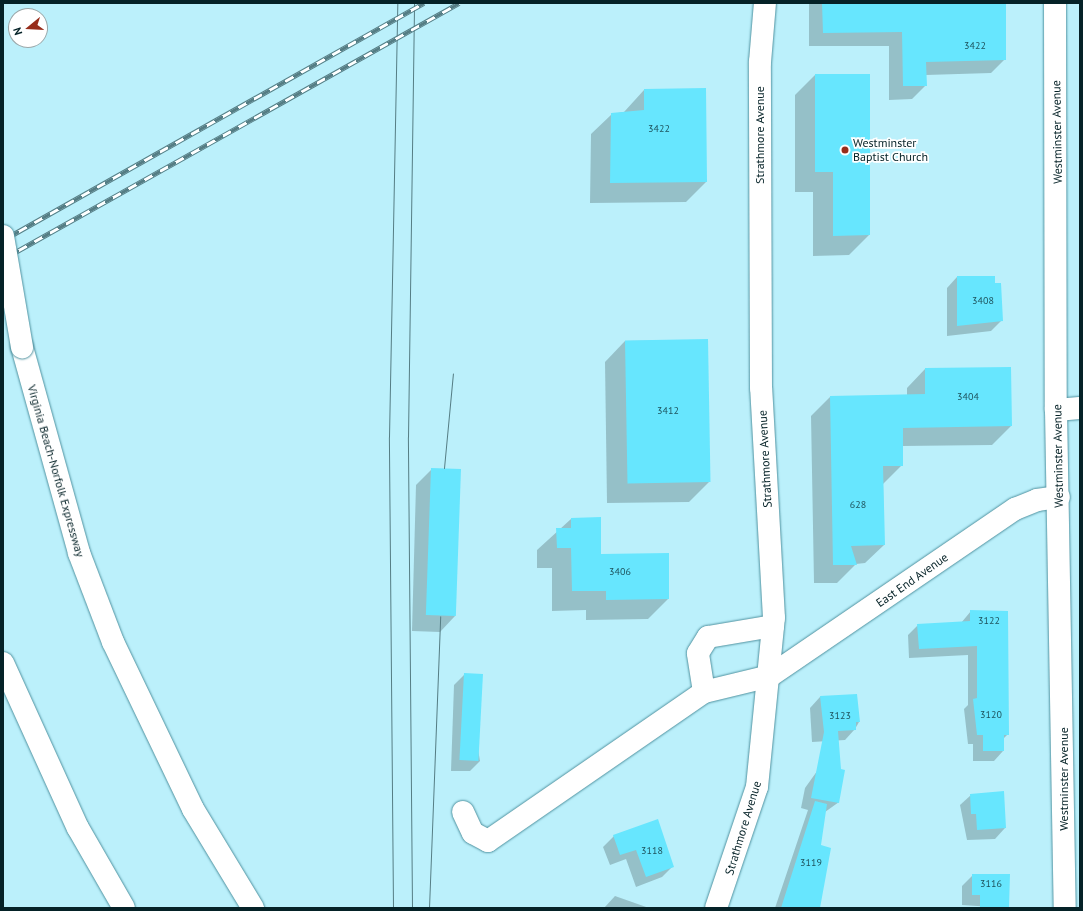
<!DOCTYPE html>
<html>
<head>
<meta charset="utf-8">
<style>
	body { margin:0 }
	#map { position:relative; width:1083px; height:911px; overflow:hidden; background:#bbf0fb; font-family:"PT Sans",sans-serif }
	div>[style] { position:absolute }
	.shadow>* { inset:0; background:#0003 }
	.building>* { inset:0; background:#67e6fe; transform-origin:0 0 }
	.roads { filter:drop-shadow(0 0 1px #5092a0) drop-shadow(0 0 1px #5092a0) }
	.minor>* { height:22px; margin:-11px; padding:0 11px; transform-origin:11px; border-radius:11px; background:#fff }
	.highway>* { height:22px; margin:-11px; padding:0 11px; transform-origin:11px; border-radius:11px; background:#fff }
	.tram>* { height:1px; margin:-0.5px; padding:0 0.5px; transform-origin:0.5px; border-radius:0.5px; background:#557d84 }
	.rail>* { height:4.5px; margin-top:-2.25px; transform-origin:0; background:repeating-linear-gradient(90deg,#fff 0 9px,#557d84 0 18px); box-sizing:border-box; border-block:1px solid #557d84 }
	.bridges { filter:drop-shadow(0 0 1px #5092a0) drop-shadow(0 0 1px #5092a0) }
	.highway-bridge>* { height:22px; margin:-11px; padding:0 11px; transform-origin:11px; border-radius:11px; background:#fff }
	.dots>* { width:11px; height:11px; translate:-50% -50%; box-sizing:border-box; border:2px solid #fff; border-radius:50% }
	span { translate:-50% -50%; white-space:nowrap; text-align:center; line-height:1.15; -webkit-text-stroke:3.5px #fff; paint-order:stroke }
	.number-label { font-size:10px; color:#1e535d }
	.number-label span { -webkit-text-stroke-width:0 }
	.street-label { font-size:12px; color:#052227 }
	.poi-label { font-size:12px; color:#052227 }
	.left { translate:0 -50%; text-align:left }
	.frame { position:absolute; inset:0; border:4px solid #052227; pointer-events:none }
	.north { position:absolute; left:8px; top:8px; width:40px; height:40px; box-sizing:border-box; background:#fff; border:1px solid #9ba7a9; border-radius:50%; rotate:252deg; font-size:11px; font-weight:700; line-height:16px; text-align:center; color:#052227 }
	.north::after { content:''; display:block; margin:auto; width:14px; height:18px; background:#972d1b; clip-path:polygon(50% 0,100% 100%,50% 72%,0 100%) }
</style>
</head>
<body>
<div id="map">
	<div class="shadow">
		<div style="clip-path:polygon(809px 3px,1005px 3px,1005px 59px,991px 73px,926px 75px,926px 85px,912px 99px,889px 100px,889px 46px,809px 46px)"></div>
		<div style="clip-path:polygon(815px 75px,869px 75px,869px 235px,849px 255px,813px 256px,813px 192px,795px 192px,795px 95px)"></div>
		<div style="clip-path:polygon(644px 90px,706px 182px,686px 202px,590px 203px,591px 134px,612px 114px,624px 112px)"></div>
		<div style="clip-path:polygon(957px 277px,994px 284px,1002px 320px,991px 331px,947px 336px,947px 288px)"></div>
		<div style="clip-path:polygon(707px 340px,709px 482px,689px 502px,607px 503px,605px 362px,625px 341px)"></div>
		<div style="clip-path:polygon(925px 369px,1011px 426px,992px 445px,902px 446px,902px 465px,883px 484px,884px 545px,865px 563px,856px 564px,837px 583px,814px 583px,811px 416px,830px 397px,907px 395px,907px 388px)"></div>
		<div style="clip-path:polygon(432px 469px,455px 616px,440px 632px,412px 631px,416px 485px)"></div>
		<div style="clip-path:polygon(571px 519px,600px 555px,668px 599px,648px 619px,586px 620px,586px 610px,552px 611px,552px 568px,537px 568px,537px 550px)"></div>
		<div style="clip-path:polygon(971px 611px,1008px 734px,1003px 739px,1003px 751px,994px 761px,973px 761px,973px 744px,968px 744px,964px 709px,968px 705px,968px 655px,909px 658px,908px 635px,918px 625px,961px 623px)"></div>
		<div style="clip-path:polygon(465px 674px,480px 761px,470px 771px,451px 771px,454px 685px)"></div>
		<div style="clip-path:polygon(856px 695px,859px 722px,855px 729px,845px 740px,812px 742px,810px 708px,820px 697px)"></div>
		<div style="clip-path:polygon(820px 767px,839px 802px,825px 812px,810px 908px,775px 908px,808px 810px,801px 808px,805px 788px)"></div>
		<div style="clip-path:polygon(971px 795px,1005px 828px,995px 839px,967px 840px,960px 805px)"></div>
		<div style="clip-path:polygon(614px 836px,673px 866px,662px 877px,636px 887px,626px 859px,610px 865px,603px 847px)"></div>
		<div style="clip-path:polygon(973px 875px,1008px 908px,962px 905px,962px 886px)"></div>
		<div style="clip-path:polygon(615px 896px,649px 908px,604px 908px)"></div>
	</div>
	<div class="building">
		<div style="clip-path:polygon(822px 3px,1006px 3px,1006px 60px,926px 62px,927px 86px,903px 86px,902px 32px,823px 33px)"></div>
		<div style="clip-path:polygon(815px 74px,870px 74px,870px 235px,833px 236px,833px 172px,815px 172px)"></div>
		<div style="clip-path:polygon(706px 88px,707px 182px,610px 183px,611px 113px,644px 110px,644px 89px)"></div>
		<div style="clip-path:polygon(957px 276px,995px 276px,995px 283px,1001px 283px,1003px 321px,957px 326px)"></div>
		<div style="left:708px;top:339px;width:143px;height:83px;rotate:89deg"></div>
		<div style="clip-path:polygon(1011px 367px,1012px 426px,903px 428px,903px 466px,883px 466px,885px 545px,851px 546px,857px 565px,833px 565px,830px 396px,925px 394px,925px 368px)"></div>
		<div style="left:431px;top:468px;width:30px;height:147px;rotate:2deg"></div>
		<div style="clip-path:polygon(601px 517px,601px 554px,669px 553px,669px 599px,606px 600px,606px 591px,572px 591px,571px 548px,557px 548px,556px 528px,571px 528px,571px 518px)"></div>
		<div style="clip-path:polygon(970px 610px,1008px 611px,1009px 735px,1004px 735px,1004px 751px,983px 751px,983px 735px,977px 735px,973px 699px,977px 698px,977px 646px,919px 649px,917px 624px,970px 621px)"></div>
		<div style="left:464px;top:673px;width:19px;height:87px;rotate:3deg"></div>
		<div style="clip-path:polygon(857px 694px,860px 722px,856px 722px,856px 730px,838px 731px,841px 769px,845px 770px,839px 803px,811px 798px,824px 732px,820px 696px)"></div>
		<div style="clip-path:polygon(1004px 791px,1006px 828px,977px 830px,976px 814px,971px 814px,970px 794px)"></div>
		<div style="clip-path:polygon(815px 801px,827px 804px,821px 845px,831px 848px,820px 908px,781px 908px)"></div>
		<div style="clip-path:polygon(658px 819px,674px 867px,646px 877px,636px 850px,620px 855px,613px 835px)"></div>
		<div style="clip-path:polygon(972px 874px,1010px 874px,1009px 908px,980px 908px,980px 895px,972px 895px)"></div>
	</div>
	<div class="roads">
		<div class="minor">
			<div style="left:1055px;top:3px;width:407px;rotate:89.9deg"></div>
			<div style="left:1056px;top:410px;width:498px;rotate:89deg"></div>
			<div style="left:1056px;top:410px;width:24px;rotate:-5deg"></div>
			<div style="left:704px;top:692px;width:39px;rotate:-99deg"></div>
			<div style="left:698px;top:653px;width:19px;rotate:-58deg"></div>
			<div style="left:708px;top:637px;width:66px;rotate:-9.6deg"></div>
			<div style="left:463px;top:812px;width:23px;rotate:65deg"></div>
			<div style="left:473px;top:833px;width:17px;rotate:28deg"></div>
			<div style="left:488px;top:841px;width:262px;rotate:-34.6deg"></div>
			<div style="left:704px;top:692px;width:68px;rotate:-13.6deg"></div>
			<div style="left:770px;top:676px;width:297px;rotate:-34.3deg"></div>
			<div style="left:1015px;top:509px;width:24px;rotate:-22deg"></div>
			<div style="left:1037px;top:500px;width:22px;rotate:-8deg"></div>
			<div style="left:716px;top:908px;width:128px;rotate:-71.3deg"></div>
			<div style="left:757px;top:787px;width:170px;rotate:-84.3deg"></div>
			<div style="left:774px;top:618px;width:230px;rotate:-93.2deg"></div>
			<div style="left:761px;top:388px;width:326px;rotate:-90.2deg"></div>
			<div style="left:760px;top:62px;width:59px;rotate:-85.2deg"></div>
		</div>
		<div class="highway">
			<div style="left:22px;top:347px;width:214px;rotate:74.5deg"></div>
			<div style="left:79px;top:553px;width:95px;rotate:69.1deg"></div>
			<div style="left:113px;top:642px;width:185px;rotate:64.4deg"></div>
			<div style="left:193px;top:809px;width:116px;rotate:58.8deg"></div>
			<div style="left:3px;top:663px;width:181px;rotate:65.6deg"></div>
			<div style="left:78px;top:828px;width:92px;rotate:60.1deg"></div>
		</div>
	</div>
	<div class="tram">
		<div style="left:444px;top:468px;width:95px;rotate:-84.6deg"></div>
		<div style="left:393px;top:908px;width:471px;rotate:-90.5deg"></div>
		<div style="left:389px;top:437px;width:434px;rotate:-88.9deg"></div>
		<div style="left:412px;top:908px;width:471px;rotate:-90.5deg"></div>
		<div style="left:408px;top:437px;width:434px;rotate:-89.2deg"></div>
		<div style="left:429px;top:908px;width:292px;rotate:-87.8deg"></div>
	</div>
	<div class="rail">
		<div style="left:3px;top:240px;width:483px;rotate:-29.4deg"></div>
		<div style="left:3px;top:259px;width:523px;rotate:-29.31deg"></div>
	</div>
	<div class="bridges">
		<div class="highway-bridge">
			<div style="left:3px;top:236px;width:113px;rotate:80.3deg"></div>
		</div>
	</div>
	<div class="dots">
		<div style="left:845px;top:150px;background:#972d1b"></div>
	</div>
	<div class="number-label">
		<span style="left:975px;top:46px">3422</span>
		<span style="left:659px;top:129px">3422</span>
		<span style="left:983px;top:301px">3408</span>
		<span style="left:968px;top:397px">3404</span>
		<span style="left:668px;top:411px">3412</span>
		<span style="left:858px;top:505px">628</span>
		<span style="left:620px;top:572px">3406</span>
		<span style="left:989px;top:621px">3122</span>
		<span style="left:991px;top:715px">3120</span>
		<span style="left:840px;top:716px">3123</span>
		<span style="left:652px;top:851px">3118</span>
		<span style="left:811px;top:863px">3119</span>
		<span style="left:991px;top:884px">3116</span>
	</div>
	<div class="street-label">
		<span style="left:1057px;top:132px;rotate:-91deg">Westminster Avenue</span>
		<span style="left:760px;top:135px;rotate:-90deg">Strathmore Avenue</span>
		<span style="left:1058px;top:456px;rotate:-91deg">Westminster Avenue</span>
		<span style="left:765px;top:459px;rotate:-93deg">Strathmore Avenue</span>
		<span style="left:56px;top:471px;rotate:74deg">Virginia Beach-Norfolk Expressway</span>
		<span style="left:912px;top:580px;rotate:-35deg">East End Avenue</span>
		<span style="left:1064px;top:779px;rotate:-90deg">Westminster Avenue</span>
		<span style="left:743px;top:828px;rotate:-73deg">Strathmore Avenue</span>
	</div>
	<div class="poi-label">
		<span class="left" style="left:853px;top:150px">Westminster<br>Baptist Church</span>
	</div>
	<div class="frame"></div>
	<div class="north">N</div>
</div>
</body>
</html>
